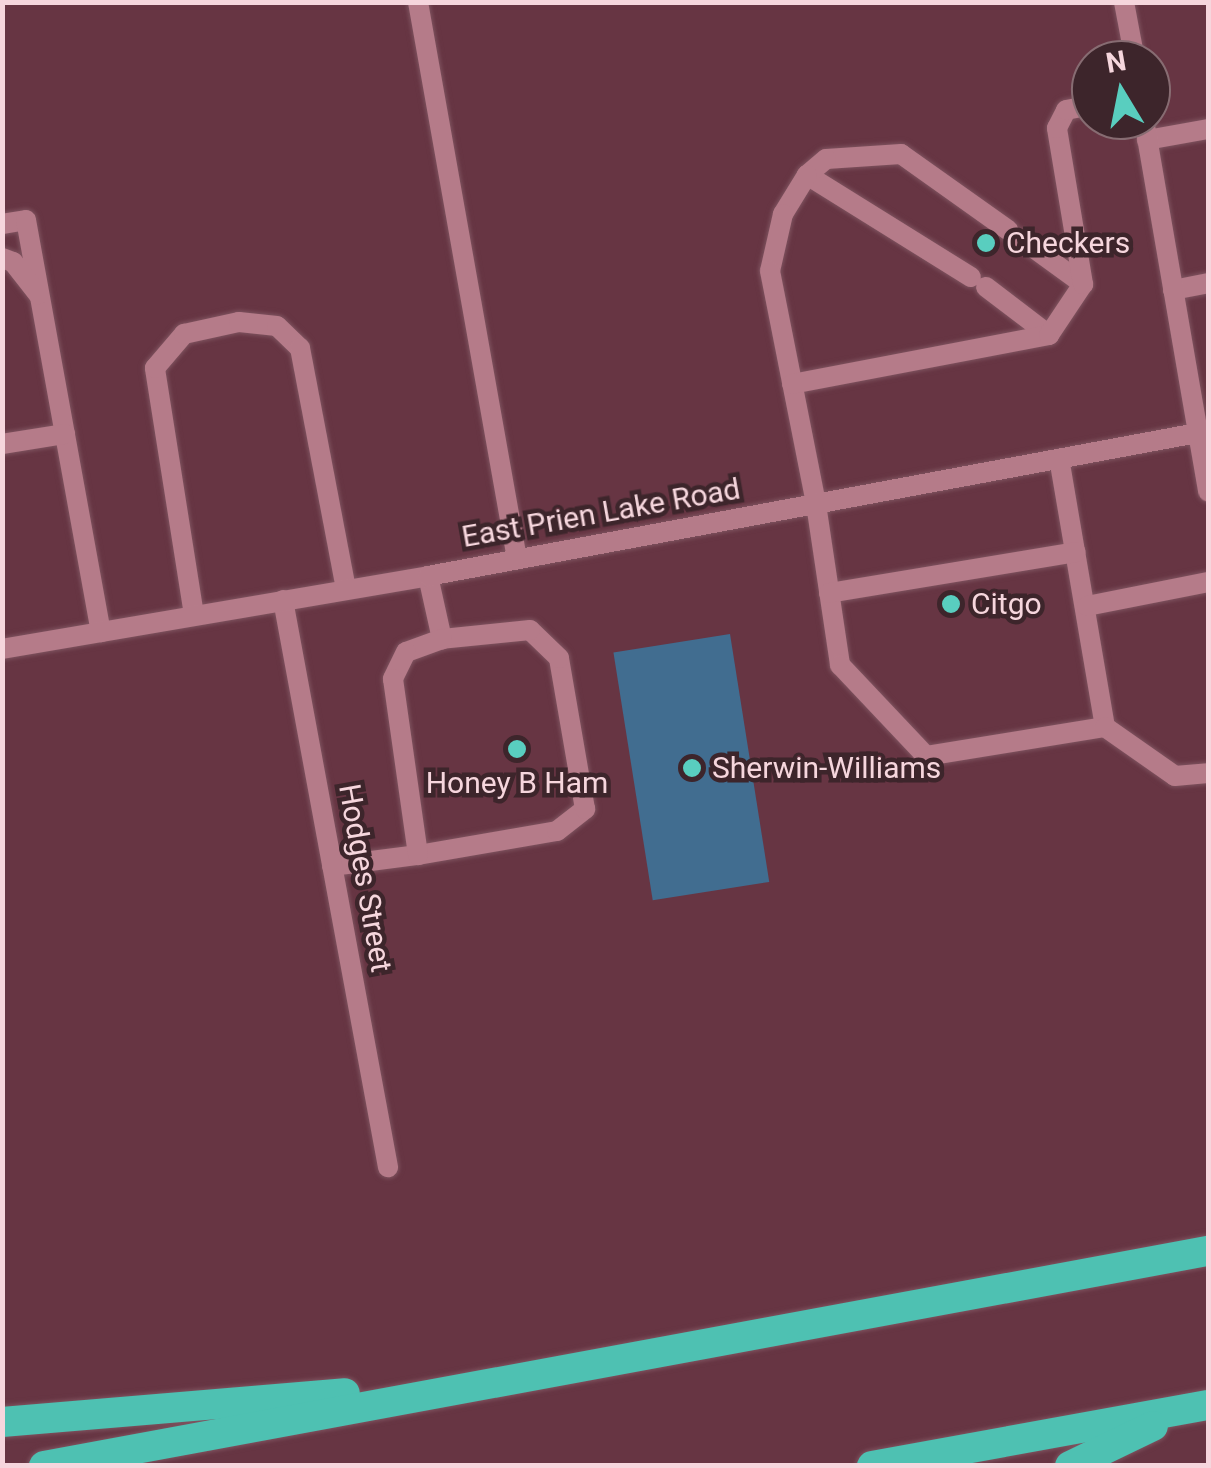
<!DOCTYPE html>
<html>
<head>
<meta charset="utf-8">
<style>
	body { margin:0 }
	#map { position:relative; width:1211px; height:1468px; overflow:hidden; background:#673543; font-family:Roboto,sans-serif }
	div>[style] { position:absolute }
	.building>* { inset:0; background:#416d90; transform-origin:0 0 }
	.roads { filter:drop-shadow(0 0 2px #7e535f) drop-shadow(0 0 2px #7e535f) }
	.service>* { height:20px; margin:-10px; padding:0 10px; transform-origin:10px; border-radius:10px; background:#b57b89 }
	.minor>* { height:20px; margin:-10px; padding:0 10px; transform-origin:10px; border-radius:10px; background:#b57b89 }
	.tertiary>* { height:20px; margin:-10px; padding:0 10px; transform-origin:10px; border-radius:10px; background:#b57b89 }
	.motorway>* { height:30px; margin:-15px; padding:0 15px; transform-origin:15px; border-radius:15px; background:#4ec1b2 }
	.dots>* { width:28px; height:28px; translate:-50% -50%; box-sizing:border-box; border:5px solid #3d252b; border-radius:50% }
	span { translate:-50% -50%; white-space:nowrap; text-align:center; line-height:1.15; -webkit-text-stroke:9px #3d252b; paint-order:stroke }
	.poi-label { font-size:30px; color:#f6d6dd }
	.left { translate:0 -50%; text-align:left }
	.street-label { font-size:30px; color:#f6d6dd }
	.frame { position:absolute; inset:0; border:5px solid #f6d6dd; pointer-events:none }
	.north { position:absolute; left:1071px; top:40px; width:100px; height:100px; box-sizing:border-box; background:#3d252b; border:2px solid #876c72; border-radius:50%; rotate:350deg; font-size:28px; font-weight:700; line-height:40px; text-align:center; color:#f6d6dd }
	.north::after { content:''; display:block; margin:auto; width:35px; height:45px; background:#59cebf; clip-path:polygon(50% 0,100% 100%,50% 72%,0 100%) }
</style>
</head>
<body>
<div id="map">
	<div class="building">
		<div style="left:730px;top:634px;width:251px;height:118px;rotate:81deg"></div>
	</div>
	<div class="roads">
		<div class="service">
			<div style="left:1147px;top:140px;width:62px;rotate:-10.2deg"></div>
			<div style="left:807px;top:175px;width:193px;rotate:31.9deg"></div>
			<div style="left:2px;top:224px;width:24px;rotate:-9deg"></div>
			<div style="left:26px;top:220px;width:419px;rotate:79.7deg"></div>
			<div style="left:1008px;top:230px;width:131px;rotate:-144.6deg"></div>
			<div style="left:901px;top:154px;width:75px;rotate:176.2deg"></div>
			<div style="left:826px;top:159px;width:25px;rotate:140deg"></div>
			<div style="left:807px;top:175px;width:46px;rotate:121.6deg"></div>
			<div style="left:783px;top:214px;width:58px;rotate:102.8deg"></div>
			<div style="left:770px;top:271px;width:237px;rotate:78.8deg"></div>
			<div style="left:816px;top:504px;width:163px;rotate:81.5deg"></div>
			<div style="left:840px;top:665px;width:125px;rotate:46.6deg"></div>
			<div style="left:926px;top:756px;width:181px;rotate:-9.2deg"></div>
			<div style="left:1105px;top:727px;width:272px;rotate:-99.7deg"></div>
			<div style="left:1021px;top:239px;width:77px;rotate:36deg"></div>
			<div style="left:2px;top:258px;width:12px;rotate:20deg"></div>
			<div style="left:13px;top:262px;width:41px;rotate:52deg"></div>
			<div style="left:986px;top:287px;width:79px;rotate:37.3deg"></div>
			<div style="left:1173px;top:290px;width:36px;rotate:-11deg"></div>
			<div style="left:792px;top:384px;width:262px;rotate:-10.8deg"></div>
			<div style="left:1049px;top:335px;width:61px;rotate:-56.3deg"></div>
			<div style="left:1083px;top:284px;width:158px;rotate:-99.5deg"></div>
			<div style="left:1057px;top:128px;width:20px;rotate:-63deg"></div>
			<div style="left:1066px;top:110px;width:25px;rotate:-11deg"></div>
			<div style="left:2px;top:444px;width:64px;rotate:-9deg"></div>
			<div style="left:428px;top:576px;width:65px;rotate:77.5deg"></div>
			<div style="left:829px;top:593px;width:250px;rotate:-9.4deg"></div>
			<div style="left:1087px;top:606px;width:123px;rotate:-11.2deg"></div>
			<div style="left:194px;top:615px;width:250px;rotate:-99deg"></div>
			<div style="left:155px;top:368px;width:45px;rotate:-49.5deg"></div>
			<div style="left:184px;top:334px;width:56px;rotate:-12.3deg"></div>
			<div style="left:239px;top:322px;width:38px;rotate:6deg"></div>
			<div style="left:277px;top:326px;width:32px;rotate:44deg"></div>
			<div style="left:300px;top:348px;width:245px;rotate:79.2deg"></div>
			<div style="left:1105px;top:727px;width:85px;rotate:35deg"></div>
			<div style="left:1175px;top:776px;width:33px;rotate:-5deg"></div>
			<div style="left:332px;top:866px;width:87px;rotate:-7.3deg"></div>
			<div style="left:418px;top:855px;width:141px;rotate:-9.8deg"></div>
			<div style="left:557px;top:831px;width:36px;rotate:-38deg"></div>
			<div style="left:585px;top:809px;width:153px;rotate:-99.8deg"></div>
			<div style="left:559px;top:658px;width:40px;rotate:-136deg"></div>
			<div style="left:530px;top:630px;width:88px;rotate:174.2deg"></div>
			<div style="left:442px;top:639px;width:38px;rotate:160deg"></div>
			<div style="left:406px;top:652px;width:30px;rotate:116deg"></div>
			<div style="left:393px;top:679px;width:178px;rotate:81.9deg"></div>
		</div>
		<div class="minor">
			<div style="left:418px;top:2px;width:566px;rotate:79.92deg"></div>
			<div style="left:283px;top:600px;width:577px;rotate:79.51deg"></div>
		</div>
		<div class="tertiary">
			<div style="left:1124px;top:2px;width:59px;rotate:79.3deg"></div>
			<div style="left:1144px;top:120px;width:377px;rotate:80.2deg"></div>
			<div style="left:2px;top:649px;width:432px;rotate:-9.7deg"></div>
			<div style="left:428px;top:576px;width:793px;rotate:-10.53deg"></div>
		</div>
		<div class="motorway">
			<div style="left:2px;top:1422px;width:344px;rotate:-4.8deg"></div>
			<div style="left:44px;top:1466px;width:1184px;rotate:-10.47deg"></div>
			<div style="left:872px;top:1466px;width:341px;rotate:-10.3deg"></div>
			<div style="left:1070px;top:1466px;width:92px;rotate:-25.7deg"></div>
		</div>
	</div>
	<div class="dots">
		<div style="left:986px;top:243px;background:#59cebf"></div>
		<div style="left:951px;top:604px;background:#59cebf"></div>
		<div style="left:517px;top:749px;background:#59cebf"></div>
		<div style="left:692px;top:768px;background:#59cebf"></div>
	</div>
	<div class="poi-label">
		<span class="left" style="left:1006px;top:243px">Checkers</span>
		<span class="left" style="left:971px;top:604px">Citgo</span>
		<span class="left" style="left:712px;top:768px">Sherwin-Williams</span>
		<span style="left:517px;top:783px">Honey B Ham</span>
	</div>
	<div class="street-label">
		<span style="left:601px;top:513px;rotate:-10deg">East Prien Lake Road</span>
		<span style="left:365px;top:878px;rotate:80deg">Hodges Street</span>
	</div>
	<div class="frame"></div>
	<div class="north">N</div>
</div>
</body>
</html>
